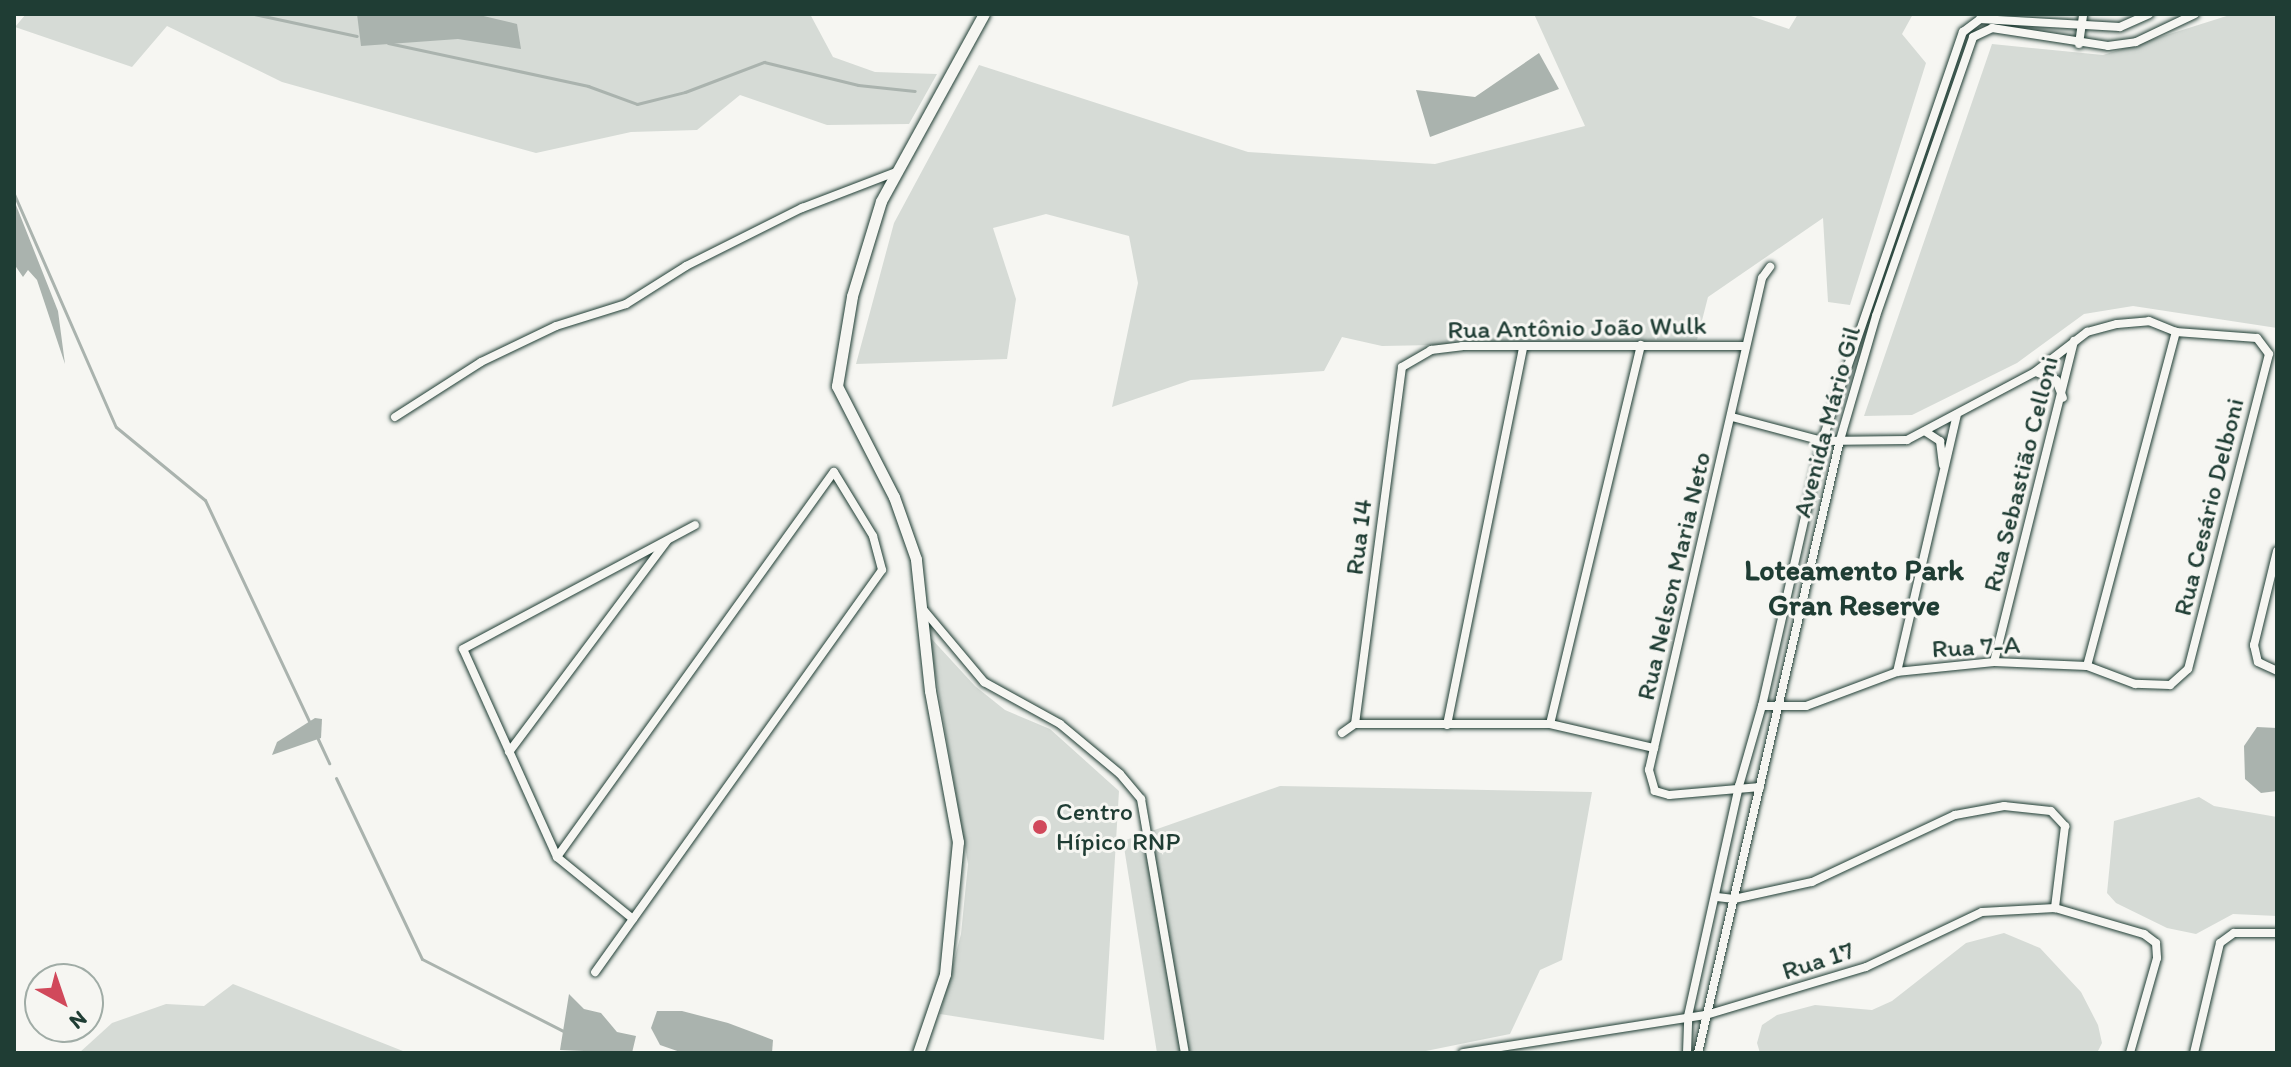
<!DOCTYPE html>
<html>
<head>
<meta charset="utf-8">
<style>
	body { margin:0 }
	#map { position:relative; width:2291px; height:1067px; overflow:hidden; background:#f6f6f2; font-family:Itim,sans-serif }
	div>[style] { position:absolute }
	.green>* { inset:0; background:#d6dbd6 }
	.water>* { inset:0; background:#aab3ae }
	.stream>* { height:3px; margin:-1.5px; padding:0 1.5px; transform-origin:1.5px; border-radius:1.5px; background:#aab3ae }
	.roads { filter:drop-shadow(0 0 2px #1f3d34) drop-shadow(0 0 2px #1f3d34) }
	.minor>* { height:8px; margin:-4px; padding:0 4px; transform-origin:4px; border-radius:4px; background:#f6f6f2 }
	.tertiary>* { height:11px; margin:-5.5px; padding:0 5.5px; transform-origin:5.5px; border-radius:5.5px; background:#f6f6f2 }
	.dots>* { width:22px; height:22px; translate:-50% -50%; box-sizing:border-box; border:4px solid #f6f6f2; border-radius:50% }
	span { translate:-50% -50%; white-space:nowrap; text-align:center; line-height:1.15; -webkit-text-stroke:6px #f6f6f2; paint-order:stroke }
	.street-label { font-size:26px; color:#1f3d34 }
	.poi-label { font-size:26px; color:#1f3d34 }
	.left { translate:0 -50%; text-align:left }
	.quarter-label { font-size:30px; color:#1f3d34; font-weight:700 }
	.frame { position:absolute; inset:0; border:16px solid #1f3d34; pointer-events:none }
	.north { position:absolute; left:24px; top:963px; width:80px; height:80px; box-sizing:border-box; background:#f6f6f2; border:2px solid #a0aca6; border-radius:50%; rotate:140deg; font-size:22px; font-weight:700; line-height:32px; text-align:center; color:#1f3d34 }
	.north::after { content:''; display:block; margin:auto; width:28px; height:36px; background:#d1495b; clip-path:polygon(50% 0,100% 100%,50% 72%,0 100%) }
</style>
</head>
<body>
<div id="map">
	<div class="green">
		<div style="clip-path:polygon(26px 14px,810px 14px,833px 57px,875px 72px,937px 74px,909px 124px,827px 125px,740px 95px,697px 130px,631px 132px,536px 153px,282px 82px,167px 26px,132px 67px,15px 27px)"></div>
		<div style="clip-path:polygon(1534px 14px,1745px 14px,1789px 29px,1798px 14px,1913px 14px,1902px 34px,1926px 63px,1850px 305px,1828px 302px,1823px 218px,1708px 297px,1697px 340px,1382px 346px,1342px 337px,1324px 371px,1191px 380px,1112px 407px,1138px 283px,1129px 236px,1046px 214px,993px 228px,1016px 299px,1007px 359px,856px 364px,894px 223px,979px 65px,1248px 152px,1435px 164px,1585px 126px)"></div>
		<div style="clip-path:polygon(2233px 14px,2277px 14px,2277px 328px,2133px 306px,2084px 314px,2017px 363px,1912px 415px,1864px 416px,1992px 44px,2103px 55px)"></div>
		<div style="clip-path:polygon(929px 636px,975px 686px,1005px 710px,1050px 729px,1119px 791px,1104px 1040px,940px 1014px,961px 934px,968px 864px)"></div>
		<div style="clip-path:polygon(1280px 786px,1592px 792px,1562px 960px,1540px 970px,1510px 1034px,1416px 1053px,1157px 1053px,1123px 841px)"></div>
		<div style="clip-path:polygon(2199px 797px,2214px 806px,2277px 817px,2277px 916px,2233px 914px,2196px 934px,2167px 928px,2116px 903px,2107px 893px,2114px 821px)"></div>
		<div style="clip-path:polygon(2004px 933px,2040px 948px,2081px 992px,2098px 1025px,2102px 1043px,2097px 1053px,1760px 1053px,1757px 1043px,1762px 1025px,1777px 1015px,1815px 1005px,1872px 1010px,1892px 1001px,1966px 943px)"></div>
		<div style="clip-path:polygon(233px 984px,408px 1053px,79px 1053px,112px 1023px,166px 1004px,204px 1006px)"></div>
	</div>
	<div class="water">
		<div style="clip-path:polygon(357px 14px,475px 14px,517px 24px,521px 49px,458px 39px,361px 46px)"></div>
		<div style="clip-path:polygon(1539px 53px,1559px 89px,1430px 137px,1416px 90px,1475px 97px)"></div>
		<div style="clip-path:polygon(14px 200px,58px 311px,65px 364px,37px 280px,28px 270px,23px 277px,14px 264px)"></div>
		<div style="clip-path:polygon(315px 718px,322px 719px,321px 738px,272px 755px,277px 742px)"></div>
		<div style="clip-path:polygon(2257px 727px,2277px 728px,2277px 791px,2261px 793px,2245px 779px,2244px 746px)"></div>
		<div style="clip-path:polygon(569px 994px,584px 1009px,601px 1013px,617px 1032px,636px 1036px,632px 1053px,560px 1050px)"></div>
		<div style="clip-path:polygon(657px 1011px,682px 1011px,728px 1023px,773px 1040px,772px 1053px,683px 1053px,660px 1045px,651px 1028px)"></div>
	</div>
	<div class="stream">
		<div style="left:254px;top:14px;width:105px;rotate:12.1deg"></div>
		<div style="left:388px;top:43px;width:205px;rotate:12.1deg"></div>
		<div style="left:588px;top:86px;width:52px;rotate:20.2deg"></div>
		<div style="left:637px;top:104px;width:49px;rotate:-14deg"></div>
		<div style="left:685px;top:92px;width:85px;rotate:-20.8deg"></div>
		<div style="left:764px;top:62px;width:97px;rotate:13.7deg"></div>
		<div style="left:858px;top:85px;width:57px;rotate:6deg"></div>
		<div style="left:14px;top:194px;width:254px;rotate:66.4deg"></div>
		<div style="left:116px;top:427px;width:115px;rotate:39.4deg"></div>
		<div style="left:205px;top:500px;width:246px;rotate:64.8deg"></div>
		<div style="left:317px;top:737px;width:29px;rotate:65deg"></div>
		<div style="left:336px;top:778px;width:200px;rotate:64.6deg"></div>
		<div style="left:422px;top:959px;width:161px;rotate:27deg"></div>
	</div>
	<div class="roads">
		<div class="minor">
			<div style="left:2079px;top:44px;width:30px;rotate:-82deg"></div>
			<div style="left:2036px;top:372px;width:22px;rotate:22deg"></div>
			<div style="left:2056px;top:380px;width:19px;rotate:69deg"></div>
			<div style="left:395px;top:417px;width:102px;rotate:-32.6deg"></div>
			<div style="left:481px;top:362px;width:83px;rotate:-25.6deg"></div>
			<div style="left:556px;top:326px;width:73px;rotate:-17.4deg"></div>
			<div style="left:626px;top:304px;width:71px;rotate:-32.3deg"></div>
			<div style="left:686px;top:266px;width:130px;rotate:-26.6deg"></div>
			<div style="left:802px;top:208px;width:101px;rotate:-21deg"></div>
			<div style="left:1732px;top:417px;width:93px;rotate:14.9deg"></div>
			<div style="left:1822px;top:441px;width:85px;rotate:-0.7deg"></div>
			<div style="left:1907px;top:440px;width:145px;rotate:-28deg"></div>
			<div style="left:2035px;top:372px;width:66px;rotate:-37.6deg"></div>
			<div style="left:2087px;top:332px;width:31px;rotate:-15deg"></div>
			<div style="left:2117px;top:324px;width:32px;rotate:-5deg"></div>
			<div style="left:2149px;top:321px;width:29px;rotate:22deg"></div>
			<div style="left:2176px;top:332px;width:81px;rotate:4.2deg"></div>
			<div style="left:2257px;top:338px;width:20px;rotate:53deg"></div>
			<div style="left:2269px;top:354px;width:325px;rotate:104.4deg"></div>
			<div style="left:2188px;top:669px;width:24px;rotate:138deg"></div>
			<div style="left:2170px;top:685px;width:35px;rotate:-178deg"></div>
			<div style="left:2135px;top:684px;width:51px;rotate:-159.4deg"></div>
			<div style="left:2087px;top:666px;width:93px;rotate:-177.5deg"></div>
			<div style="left:1994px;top:662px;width:98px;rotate:174.1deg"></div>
			<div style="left:1897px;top:672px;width:97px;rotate:159.5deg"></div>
			<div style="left:1806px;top:706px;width:44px;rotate:180deg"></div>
			<div style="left:1926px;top:432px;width:17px;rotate:33deg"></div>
			<div style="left:1940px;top:441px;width:24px;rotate:83deg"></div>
			<div style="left:2277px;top:551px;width:97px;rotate:103.7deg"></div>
			<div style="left:2254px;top:645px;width:17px;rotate:77deg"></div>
			<div style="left:2258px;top:662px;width:21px;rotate:25deg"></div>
			<div style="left:922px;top:608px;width:97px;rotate:50deg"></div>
			<div style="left:984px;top:682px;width:87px;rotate:28.9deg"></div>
			<div style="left:1060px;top:724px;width:78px;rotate:39.8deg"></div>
			<div style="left:1120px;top:774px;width:33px;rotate:50deg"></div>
			<div style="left:1141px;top:799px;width:258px;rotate:80.2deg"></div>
			<div style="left:1994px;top:662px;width:331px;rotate:-76deg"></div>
			<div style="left:2087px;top:666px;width:346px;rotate:-75.1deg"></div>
			<div style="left:1897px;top:672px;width:264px;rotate:-76.9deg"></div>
			<div style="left:1355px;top:724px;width:360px;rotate:-82.5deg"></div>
			<div style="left:1402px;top:367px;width:34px;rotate:-30deg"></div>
			<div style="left:1431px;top:350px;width:31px;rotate:-7deg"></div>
			<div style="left:1462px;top:346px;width:284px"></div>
			<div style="left:1550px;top:724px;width:390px;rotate:-76.5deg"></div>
			<div style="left:1447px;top:725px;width:385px;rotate:-78.6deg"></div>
			<div style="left:1342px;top:733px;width:16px;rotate:-35deg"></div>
			<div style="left:1355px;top:724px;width:195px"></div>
			<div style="left:1550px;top:724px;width:107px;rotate:13deg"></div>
			<div style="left:509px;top:752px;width:264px;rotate:-53.2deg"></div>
			<div style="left:1760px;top:787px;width:91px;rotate:175deg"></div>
			<div style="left:1669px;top:795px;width:15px;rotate:-164deg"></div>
			<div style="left:1655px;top:791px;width:22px;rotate:-106deg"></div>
			<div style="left:1649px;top:770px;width:505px;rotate:-77.06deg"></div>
			<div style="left:1762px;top:278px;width:14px;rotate:-54deg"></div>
			<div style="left:557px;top:857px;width:474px;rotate:-54.3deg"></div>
			<div style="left:834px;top:472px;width:75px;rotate:58.6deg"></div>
			<div style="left:873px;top:536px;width:35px;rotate:75deg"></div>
			<div style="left:882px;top:570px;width:494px;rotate:125.5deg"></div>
			<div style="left:1717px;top:897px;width:17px;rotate:7deg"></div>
			<div style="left:1734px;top:899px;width:80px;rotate:-12.3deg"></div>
			<div style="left:1812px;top:882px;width:158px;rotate:-25.1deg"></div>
			<div style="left:1955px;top:815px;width:50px;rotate:-10.4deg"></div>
			<div style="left:2004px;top:806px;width:47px;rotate:6.1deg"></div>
			<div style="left:2051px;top:811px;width:21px;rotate:47deg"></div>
			<div style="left:2065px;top:826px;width:83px;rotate:97deg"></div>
			<div style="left:633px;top:919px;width:98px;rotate:-140.8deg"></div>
			<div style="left:557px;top:857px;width:228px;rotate:-114.3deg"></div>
			<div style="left:463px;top:649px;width:263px;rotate:-28.1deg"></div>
			<div style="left:1463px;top:1053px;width:246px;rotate:-8.9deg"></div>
			<div style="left:1706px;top:1015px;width:167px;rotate:-16.7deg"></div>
			<div style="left:1866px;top:967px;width:128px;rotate:-25.4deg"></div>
			<div style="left:1982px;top:912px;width:73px;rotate:-3.1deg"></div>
			<div style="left:2055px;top:908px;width:93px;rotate:16.3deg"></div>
			<div style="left:2144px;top:934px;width:15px;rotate:37deg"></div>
			<div style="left:2156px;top:943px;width:15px;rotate:86deg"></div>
			<div style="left:2157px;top:958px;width:99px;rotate:105.9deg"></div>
			<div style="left:1687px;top:1053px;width:37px;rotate:-88deg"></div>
			<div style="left:1688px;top:1016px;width:236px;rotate:-77.5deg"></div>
			<div style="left:1739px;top:786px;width:83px;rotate:-74deg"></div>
			<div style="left:1762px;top:706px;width:272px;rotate:-77.2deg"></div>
			<div style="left:1822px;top:441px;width:433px;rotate:-71deg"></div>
			<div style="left:1963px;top:32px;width:21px;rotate:-37deg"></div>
			<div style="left:1980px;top:19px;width:140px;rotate:3.3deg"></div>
			<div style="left:2120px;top:27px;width:32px;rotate:-24deg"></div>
			<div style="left:1698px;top:1053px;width:629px;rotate:-76.96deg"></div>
			<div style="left:1840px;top:440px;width:129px;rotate:-73.8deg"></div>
			<div style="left:1876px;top:316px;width:295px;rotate:-70.8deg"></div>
			<div style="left:1973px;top:37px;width:21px;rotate:-25deg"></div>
			<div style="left:1992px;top:28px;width:117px;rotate:8.8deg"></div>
			<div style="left:2108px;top:46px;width:28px;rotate:-8deg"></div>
			<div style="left:2136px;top:42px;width:65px;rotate:-25.4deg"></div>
			<div style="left:2194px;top:1053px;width:113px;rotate:-76.7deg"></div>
			<div style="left:2220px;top:943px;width:17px;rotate:-36deg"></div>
			<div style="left:2234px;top:933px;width:43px"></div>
		</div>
		<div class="tertiary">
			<div style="left:918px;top:1053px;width:83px;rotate:-71.1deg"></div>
			<div style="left:945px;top:974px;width:133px;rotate:-84.4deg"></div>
			<div style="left:958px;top:842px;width:154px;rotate:-100.5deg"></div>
			<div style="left:930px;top:691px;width:133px;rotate:-96.1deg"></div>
			<div style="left:916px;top:559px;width:66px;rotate:-109.5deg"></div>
			<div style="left:894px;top:497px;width:125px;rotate:-117.2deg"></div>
			<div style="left:837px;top:386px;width:91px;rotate:-80.5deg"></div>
			<div style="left:852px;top:296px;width:99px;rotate:-73deg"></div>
			<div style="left:881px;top:201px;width:213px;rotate:-61.2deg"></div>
		</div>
	</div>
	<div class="dots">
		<div style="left:1040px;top:827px;background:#d1495b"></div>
	</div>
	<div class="street-label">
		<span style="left:1577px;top:328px;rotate:-1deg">Rua Antônio João Wulk</span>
		<span style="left:1827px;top:422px;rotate:-75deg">Avenida Mário Gil</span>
		<span style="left:2021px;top:474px;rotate:-76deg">Rua Sebastião Celloni</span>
		<span style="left:2209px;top:507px;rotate:-76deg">Rua Cesário Delboni</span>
		<span style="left:1359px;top:537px;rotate:-83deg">Rua 14</span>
		<span style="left:1674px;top:576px;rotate:-77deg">Rua Nelson Maria Neto</span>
		<span style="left:1976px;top:647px;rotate:-3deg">Rua 7-A</span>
		<span style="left:1818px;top:961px;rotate:-18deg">Rua 17</span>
	</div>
	<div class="poi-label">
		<span class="left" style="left:1056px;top:827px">Centro<br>Hípico RNP</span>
	</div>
	<div class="quarter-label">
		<span style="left:1854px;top:587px">Loteamento Park<br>Gran Reserve</span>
	</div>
	<div class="frame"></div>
	<div class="north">N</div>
</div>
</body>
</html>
